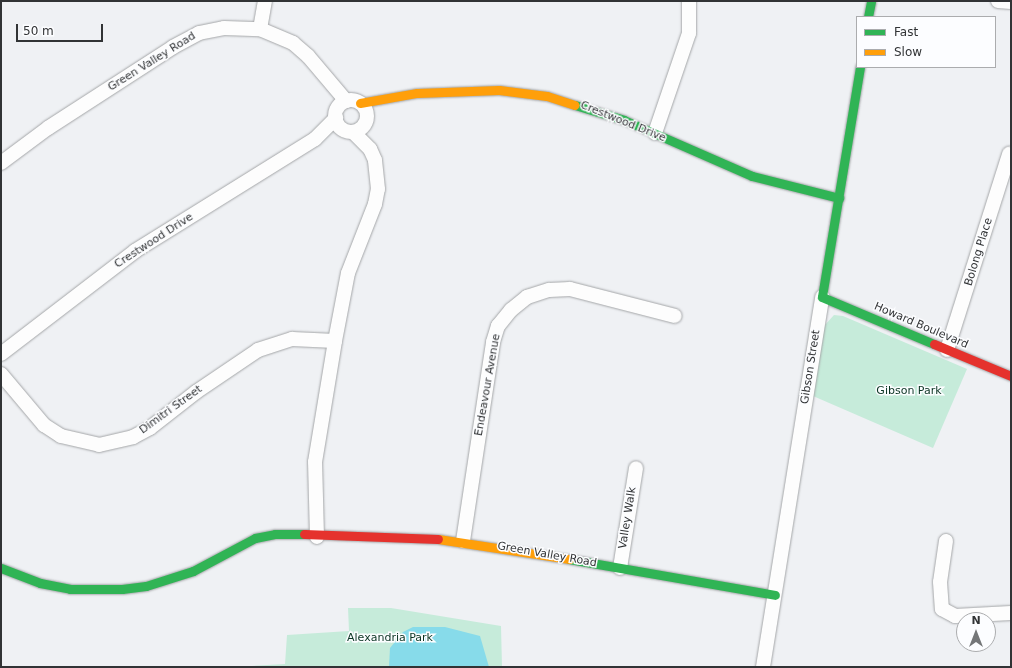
<!DOCTYPE html>
<html>
<head>
<meta charset="utf-8">
<style>
	body { margin:0 }
	#map { position:relative; width:1012px; height:668px; overflow:hidden; background:#eff1f4; font-family:"DejaVu Sans",sans-serif }
	div>[style] { position:absolute }
	.green>* { inset:0; background:#c6ebda }
	.water>* { inset:0; background:#87dbea }
	.roads { filter:drop-shadow(0 0 1px #a4a6a8) drop-shadow(0 0 1px #a4a6a8) }
	.street>* { height:14px; margin:-7px; padding:0 7px; transform-origin:7px; border-radius:7px; background:#fdfdfd }
	.street>.ring { margin:-7px; padding:0; box-sizing:content-box; background:none; border:14px solid #fdfdfd; border-radius:50% }
	.fast>* { height:9px; margin:-4.5px; padding:0 4.5px; transform-origin:4.5px; border-radius:4.5px; background:#30b455 }
	.slow>* { height:9px; margin:-4.5px; padding:0 4.5px; transform-origin:4.5px; border-radius:4.5px; background:#ff9f0a }
	.jam>* { height:9px; margin:-4.5px; padding:0 4.5px; transform-origin:4.5px; border-radius:4.5px; background:#e5322d }
	span { translate:-50% -50%; white-space:nowrap; text-align:center; line-height:1.15; -webkit-text-stroke:3px #fcfdff; paint-order:stroke }
	.street-label { font-size:11px; color:#313335 }
	.park-label { font-size:11px; color:#0a3423 }
	.frame { position:absolute; inset:0; border:2px solid #313335; pointer-events:none }
	.legend { position:absolute; left:856px; top:16px; width:140px; height:52px; box-sizing:border-box; background:#fcfdff; border:1px solid #abacae; margin:0; padding:5px 7px; list-style:none; font-size:12px; color:#313335 }
	.legend li { display:flex; align-items:center; gap:8px; height:20px }
	.legend b { width:20px; border:1px solid #abacae }
	.north { position:absolute; left:956px; top:612px; width:40px; height:40px; box-sizing:border-box; background:#fcfdff; border:1px solid #abacae; border-radius:50%; rotate:0deg; font-size:11px; font-weight:700; line-height:16px; text-align:center; color:#313335 }
	.north::after { content:''; display:block; margin:auto; width:14px; height:18px; background:#747678; clip-path:polygon(50% 0,100% 100%,50% 72%,0 100%) }
	.scale { position:absolute; left:16px; top:24px; width:87px; height:18px; box-sizing:border-box; border:2px solid #313335; border-top:0; padding-left:5px; font-size:12px; line-height:14px; white-space:nowrap; color:#313335; -webkit-text-stroke:3px #fcfdff; paint-order:stroke }
</style>
</head>
<body>
<div id="map">
	<div class="green">
		<div style="clip-path:polygon(834px 315px,843px 316px,967px 369px,933px 448px,813px 396px,824px 326px)"></div>
		<div style="clip-path:polygon(348px 608px,391px 608px,501px 626px,502px 667px,235px 667px,285px 664px,287px 635px,349px 631px)"></div>
	</div>
	<div class="water">
		<div style="clip-path:polygon(413px 627px,445px 627px,480px 636px,489px 667px,389px 667px,390px 648px,403px 632px)"></div>
	</div>
	<div class="roads">
		<div class="street">
			<div style="left:998px;top:1px;width:13px;rotate:4deg"></div>
			<div style="left:260px;top:29px;width:28px;rotate:-80deg"></div>
			<div class="ring" style="left:335px;top:100px;width:18px;height:18px"></div>
			<div style="left:655px;top:133px;width:106px;rotate:-71.2deg"></div>
			<div style="left:689px;top:33px;width:32px;rotate:-90deg"></div>
			<div style="left:1px;top:163px;width:59px;rotate:-36.7deg"></div>
			<div style="left:48px;top:128px;width:149px;rotate:-32.9deg"></div>
			<div style="left:173px;top:47px;width:30px;rotate:-28deg"></div>
			<div style="left:199px;top:33px;width:25px;rotate:-11deg"></div>
			<div style="left:224px;top:28px;width:36px;rotate:2deg"></div>
			<div style="left:260px;top:29px;width:36px;rotate:23deg"></div>
			<div style="left:293px;top:43px;width:20px;rotate:41deg"></div>
			<div style="left:308px;top:56px;width:59px;rotate:49.8deg"></div>
			<div style="left:947px;top:350px;width:206px;rotate:-72.4deg"></div>
			<div style="left:1px;top:354px;width:169px;rotate:-37.5deg"></div>
			<div style="left:135px;top:251px;width:212px;rotate:-31.9deg"></div>
			<div style="left:315px;top:139px;width:30px;rotate:-45deg"></div>
			<div style="left:1px;top:374px;width:67px;rotate:49.9deg"></div>
			<div style="left:44px;top:425px;width:20px;rotate:33deg"></div>
			<div style="left:61px;top:436px;width:39px;rotate:13deg"></div>
			<div style="left:99px;top:445px;width:35px;rotate:-13deg"></div>
			<div style="left:133px;top:437px;width:19px;rotate:-28deg"></div>
			<div style="left:150px;top:428px;width:58px;rotate:-38deg"></div>
			<div style="left:196px;top:392px;width:75px;rotate:-34.1deg"></div>
			<div style="left:258px;top:350px;width:36px;rotate:-18deg"></div>
			<div style="left:292px;top:339px;width:43px;rotate:2.7deg"></div>
			<div style="left:317px;top:537px;width:75px;rotate:-91.5deg"></div>
			<div style="left:315px;top:462px;width:123px;rotate:-80.6deg"></div>
			<div style="left:335px;top:341px;width:69px;rotate:-79.2deg"></div>
			<div style="left:348px;top:273px;width:74px;rotate:-68.6deg"></div>
			<div style="left:375px;top:204px;width:15px;rotate:-79deg"></div>
			<div style="left:378px;top:189px;width:29px;rotate:-96deg"></div>
			<div style="left:375px;top:160px;width:12px;rotate:-114deg"></div>
			<div style="left:370px;top:149px;width:24px;rotate:-135deg"></div>
			<div style="left:463px;top:541px;width:201px;rotate:-81.4deg"></div>
			<div style="left:493px;top:342px;width:17px;rotate:-73deg"></div>
			<div style="left:498px;top:326px;width:21px;rotate:-51deg"></div>
			<div style="left:511px;top:310px;width:21px;rotate:-39deg"></div>
			<div style="left:527px;top:297px;width:23px;rotate:-18deg"></div>
			<div style="left:549px;top:290px;width:21px;rotate:-3deg"></div>
			<div style="left:570px;top:289px;width:108px;rotate:14.4deg"></div>
			<div style="left:946px;top:541px;width:41px;rotate:98.3deg"></div>
			<div style="left:940px;top:582px;width:27px;rotate:86deg"></div>
			<div style="left:942px;top:609px;width:15px;rotate:28deg"></div>
			<div style="left:955px;top:616px;width:56px;rotate:-3.1deg"></div>
			<div style="left:620px;top:568px;width:101px;rotate:-80.9deg"></div>
			<div style="left:763px;top:667px;width:375px;rotate:-80.9deg"></div>
		</div>
		<div class="fast">
			<div style="left:868px;top:17px;width:16px;rotate:-79deg"></div>
			<div style="left:860px;top:67px;width:233px;rotate:99.4deg"></div>
			<div style="left:822px;top:297px;width:121px;rotate:22.8deg"></div>
			<div style="left:575px;top:105px;width:51px;rotate:17deg"></div>
			<div style="left:624px;top:120px;width:140px;rotate:23.6deg"></div>
			<div style="left:752px;top:176px;width:90px;rotate:14.2deg"></div>
			<div style="left:569px;top:559px;width:209px;rotate:9.9deg"></div>
			<div style="left:1px;top:568px;width:42px;rotate:21deg"></div>
			<div style="left:40px;top:583px;width:31px;rotate:11deg"></div>
			<div style="left:70px;top:589px;width:52px"></div>
			<div style="left:122px;top:589px;width:24px;rotate:-7deg"></div>
			<div style="left:146px;top:586px;width:49px;rotate:-17.7deg"></div>
			<div style="left:193px;top:571px;width:70px;rotate:-28deg"></div>
			<div style="left:255px;top:538px;width:20px;rotate:-11deg"></div>
			<div style="left:275px;top:534px;width:29px"></div>
		</div>
		<div class="slow">
			<div style="left:360px;top:103px;width:58px;rotate:-10deg"></div>
			<div style="left:417px;top:93px;width:82px;rotate:-2.1deg"></div>
			<div style="left:499px;top:90px;width:48px;rotate:7.1deg"></div>
			<div style="left:547px;top:96px;width:29px;rotate:18deg"></div>
			<div style="left:438px;top:539px;width:133px;rotate:8.7deg"></div>
		</div>
		<div class="jam">
			<div style="left:934px;top:344px;width:83px;rotate:22.6deg"></div>
			<div style="left:304px;top:534px;width:134px;rotate:2.1deg"></div>
		</div>
	</div>
	<div class="street-label">
		<span style="left:152px;top:62px;rotate:-32deg">Green Valley Road</span>
		<span style="left:623px;top:122px;rotate:22deg">Crestwood Drive</span>
		<span style="left:154px;top:241px;rotate:-33deg">Crestwood Drive</span>
		<span style="left:979px;top:252px;rotate:-73deg">Bolong Place</span>
		<span style="left:921px;top:326px;rotate:23deg">Howard Boulevard</span>
		<span style="left:811px;top:367px;rotate:-81deg">Gibson Street</span>
		<span style="left:488px;top:385px;rotate:-80deg">Endeavour Avenue</span>
		<span style="left:171px;top:410px;rotate:-36deg">Dimitri Street</span>
		<span style="left:628px;top:518px;rotate:-81deg">Valley Walk</span>
		<span style="left:547px;top:555px;rotate:10deg">Green Valley Road</span>
	</div>
	<div class="park-label">
		<span style="left:909px;top:391px">Gibson Park</span>
		<span style="left:390px;top:638px">Alexandria Park</span>
	</div>
	<div class="frame"></div>
	<ul class="legend">
	<li><b style="height:5px;background:#30b455"></b>Fast</li>
	<li><b style="height:5px;background:#ff9f0a"></b>Slow</li>
	</ul>
	<div class="north">N</div>
	<div class="scale">50 m</div>
</div>
</body>
</html>
